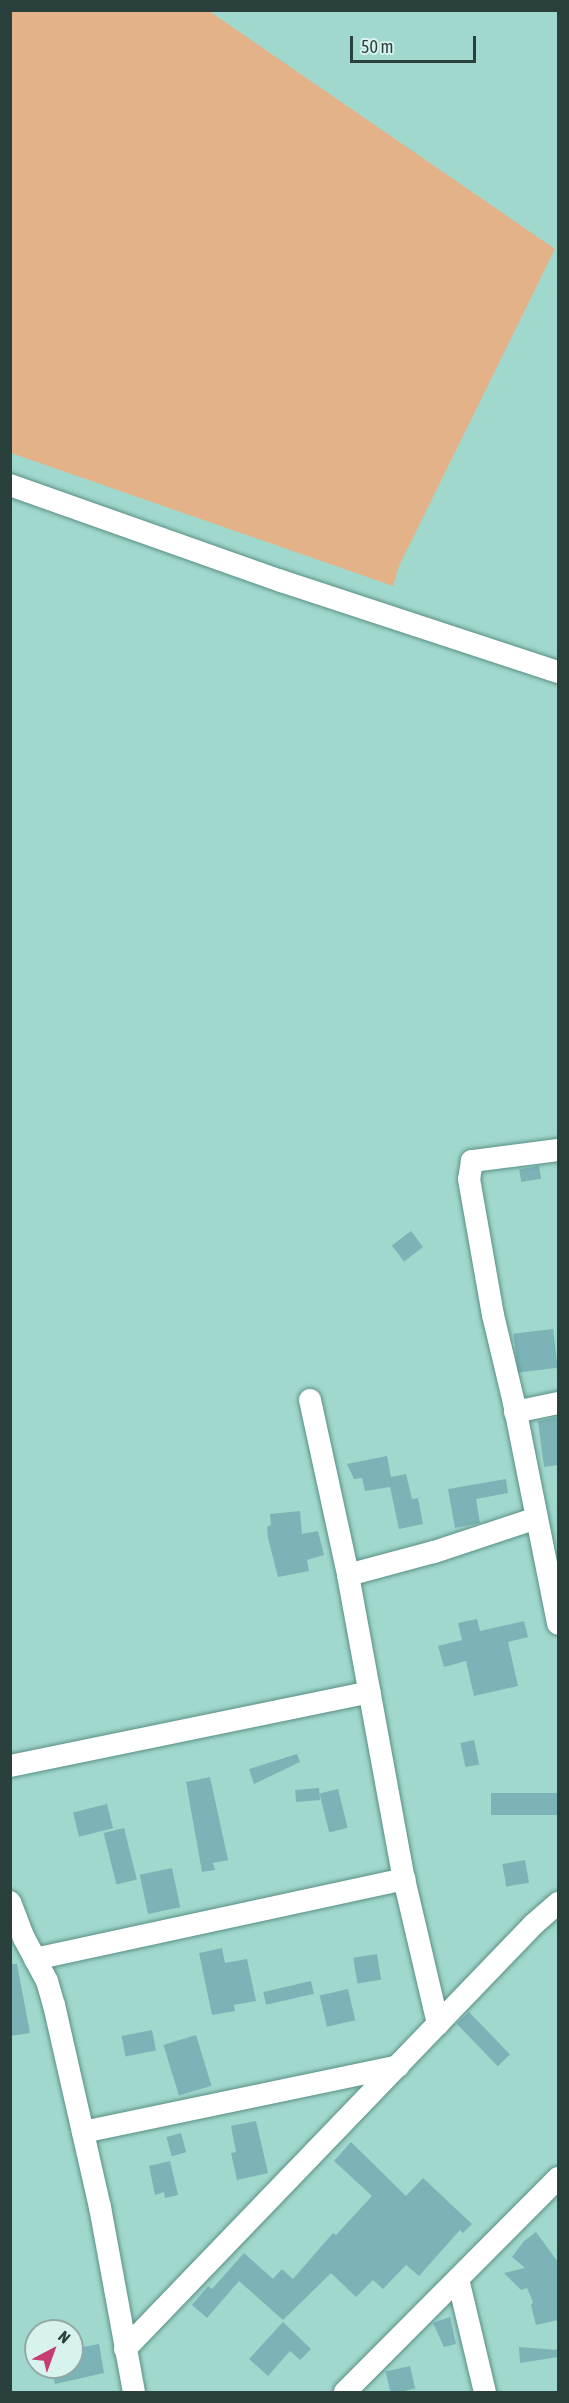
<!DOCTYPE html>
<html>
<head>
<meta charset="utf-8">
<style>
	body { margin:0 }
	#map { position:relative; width:569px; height:2403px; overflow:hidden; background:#a1d8cd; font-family:"Asap Condensed",sans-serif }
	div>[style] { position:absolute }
	.green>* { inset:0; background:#e4b289 }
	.building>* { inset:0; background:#7bb3b6; transform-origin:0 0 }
	.roads { filter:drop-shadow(0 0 2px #5a8f84) drop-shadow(0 0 2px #5a8f84) }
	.minor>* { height:22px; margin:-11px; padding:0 11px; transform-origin:11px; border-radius:11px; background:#fff }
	span { translate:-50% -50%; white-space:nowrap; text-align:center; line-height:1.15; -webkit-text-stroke:4.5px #d8f3ed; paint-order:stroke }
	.frame { position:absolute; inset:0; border:12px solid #2a403c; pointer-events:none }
	.north { position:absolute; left:24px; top:2319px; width:60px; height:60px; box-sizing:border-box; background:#d8f3ed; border:2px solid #92aba6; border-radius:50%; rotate:41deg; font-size:16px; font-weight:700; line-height:24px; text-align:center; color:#2a403c }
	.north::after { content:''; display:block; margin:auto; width:21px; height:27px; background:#c73c72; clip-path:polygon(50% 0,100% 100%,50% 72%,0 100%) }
	.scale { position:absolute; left:350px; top:36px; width:126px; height:27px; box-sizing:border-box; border:3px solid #2a403c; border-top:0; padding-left:8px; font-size:18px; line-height:21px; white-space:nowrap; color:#2a403c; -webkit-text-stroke:4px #d8f3ed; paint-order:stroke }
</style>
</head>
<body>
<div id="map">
	<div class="green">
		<div style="clip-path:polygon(11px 10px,209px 11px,555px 249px,399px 566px,393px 586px,11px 453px)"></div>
	</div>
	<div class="building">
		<div style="left:539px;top:1166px;width:13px;height:20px;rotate:81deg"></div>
		<div style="left:411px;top:1231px;width:20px;height:24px;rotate:53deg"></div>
		<div style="left:553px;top:1329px;width:39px;height:40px;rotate:83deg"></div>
		<div style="clip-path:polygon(558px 1417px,558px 1465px,544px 1467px,538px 1421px)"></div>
		<div style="clip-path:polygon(387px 1456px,391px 1477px,406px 1474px,412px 1499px,418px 1498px,423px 1524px,399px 1529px,390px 1487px,365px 1491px,362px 1478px,354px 1479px,347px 1464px)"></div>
		<div style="clip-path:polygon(506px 1479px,508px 1493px,476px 1499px,480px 1523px,455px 1528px,448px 1489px)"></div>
		<div style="clip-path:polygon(300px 1511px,302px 1534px,318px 1531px,324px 1555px,307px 1560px,309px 1571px,278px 1577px,268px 1538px,267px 1527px,271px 1525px,270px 1514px)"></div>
		<div style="clip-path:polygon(477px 1619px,480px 1631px,524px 1621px,528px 1637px,508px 1642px,518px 1686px,474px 1696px,466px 1661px,444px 1667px,438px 1646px,462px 1640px,458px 1623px)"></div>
		<div style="left:474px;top:1740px;width:25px;height:14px;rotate:78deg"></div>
		<div style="clip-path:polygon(297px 1754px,300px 1762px,254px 1784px,249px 1769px)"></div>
		<div style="clip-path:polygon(210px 1777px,228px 1860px,213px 1863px,215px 1870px,202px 1872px,186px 1782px)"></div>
		<div style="left:319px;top:1788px;width:12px;height:24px;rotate:85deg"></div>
		<div style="left:338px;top:1789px;width:40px;height:19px;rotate:76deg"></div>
		<div style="left:558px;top:1793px;width:22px;height:67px;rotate:90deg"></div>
		<div style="left:107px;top:1804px;width:25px;height:35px;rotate:76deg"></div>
		<div style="left:124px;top:1828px;width:53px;height:21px;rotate:76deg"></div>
		<div style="left:525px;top:1860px;width:23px;height:23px;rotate:80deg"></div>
		<div style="left:172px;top:1868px;width:40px;height:33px;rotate:78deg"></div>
		<div style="clip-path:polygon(222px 1948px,225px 1963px,247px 1959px,256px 2001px,234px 2005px,235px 2011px,212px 2015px,199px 1953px)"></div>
		<div style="left:377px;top:1954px;width:26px;height:24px;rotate:81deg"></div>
		<div style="clip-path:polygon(10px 1964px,17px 1964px,30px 2033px,10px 2036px)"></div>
		<div style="left:311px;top:1981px;width:13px;height:49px;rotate:77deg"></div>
		<div style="left:348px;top:1989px;width:32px;height:29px;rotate:77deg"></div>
		<div style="left:469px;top:2012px;width:59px;height:17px;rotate:46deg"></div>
		<div style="left:152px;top:2030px;width:21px;height:31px;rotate:79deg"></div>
		<div style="left:196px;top:2035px;width:53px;height:34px;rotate:73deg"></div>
		<div style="clip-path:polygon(256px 2121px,268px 2173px,237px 2180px,231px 2153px,236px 2152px,231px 2126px)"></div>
		<div style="left:181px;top:2133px;width:20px;height:15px;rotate:75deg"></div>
		<div style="clip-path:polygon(351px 2142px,406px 2196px,423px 2178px,472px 2224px,463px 2233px,460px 2230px,419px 2276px,406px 2265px,383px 2289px,373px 2280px,356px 2297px,331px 2273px,283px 2320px,239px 2281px,207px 2318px,192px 2305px,208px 2286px,212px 2289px,244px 2253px,273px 2279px,282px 2269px,293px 2279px,333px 2233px,336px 2235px,372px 2196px,334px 2161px)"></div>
		<div style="clip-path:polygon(170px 2161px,178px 2195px,165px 2198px,164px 2192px,155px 2195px,149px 2166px)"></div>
		<div style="clip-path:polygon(536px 2232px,558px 2262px,558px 2320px,536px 2325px,531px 2305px,533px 2302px,527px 2288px,521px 2290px,504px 2273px,525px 2268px,512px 2257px,524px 2241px)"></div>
		<div style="clip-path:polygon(450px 2317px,456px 2344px,444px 2347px,433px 2323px)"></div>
		<div style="clip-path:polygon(283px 2322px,311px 2349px,300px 2360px,290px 2351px,268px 2376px,249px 2359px)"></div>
		<div style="clip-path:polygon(99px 2344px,104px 2373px,55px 2384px,51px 2367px,72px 2367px,72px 2349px)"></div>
		<div style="clip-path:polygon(519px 2347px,558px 2350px,558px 2357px,520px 2363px)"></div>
		<div style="left:410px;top:2366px;width:23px;height:25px;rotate:77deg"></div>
	</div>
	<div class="roads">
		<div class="minor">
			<div style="left:10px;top:485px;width:288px;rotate:19.5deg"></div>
			<div style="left:281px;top:581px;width:292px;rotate:18.2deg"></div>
			<div style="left:558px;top:1150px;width:87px;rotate:172.7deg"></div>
			<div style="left:472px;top:1161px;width:18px;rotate:99deg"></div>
			<div style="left:469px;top:1179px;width:138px;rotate:80deg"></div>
			<div style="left:493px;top:1315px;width:90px;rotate:76.6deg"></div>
			<div style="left:514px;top:1403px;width:225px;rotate:78.7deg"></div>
			<div style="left:310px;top:1400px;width:179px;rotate:77.7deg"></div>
			<div style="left:348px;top:1575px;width:309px;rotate:79.6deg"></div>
			<div style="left:404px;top:1879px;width:149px;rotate:76.8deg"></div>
			<div style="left:515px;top:1412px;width:44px;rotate:-11.8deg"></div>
			<div style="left:348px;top:1575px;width:89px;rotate:-15deg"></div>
			<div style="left:434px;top:1552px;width:108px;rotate:-18.3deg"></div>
			<div style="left:10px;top:1766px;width:367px;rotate:-11.6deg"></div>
			<div style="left:10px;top:1902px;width:39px;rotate:69deg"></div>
			<div style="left:24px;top:1938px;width:49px;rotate:61.9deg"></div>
			<div style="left:47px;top:1981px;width:25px;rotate:74deg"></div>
			<div style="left:54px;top:2005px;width:207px;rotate:77.2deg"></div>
			<div style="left:100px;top:2207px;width:188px;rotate:79.6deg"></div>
			<div style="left:35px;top:1959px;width:378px;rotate:-12.2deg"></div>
			<div style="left:83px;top:2132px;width:322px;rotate:-11.8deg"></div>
			<div style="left:458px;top:2279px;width:116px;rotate:76.6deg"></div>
			<div style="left:125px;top:2349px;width:590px;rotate:-46.1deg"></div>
			<div style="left:534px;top:1924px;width:32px;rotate:-41deg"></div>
			<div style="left:345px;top:2392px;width:302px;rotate:-45.1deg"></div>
		</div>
	</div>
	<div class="frame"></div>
	<div class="north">N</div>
	<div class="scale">50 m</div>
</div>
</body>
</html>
